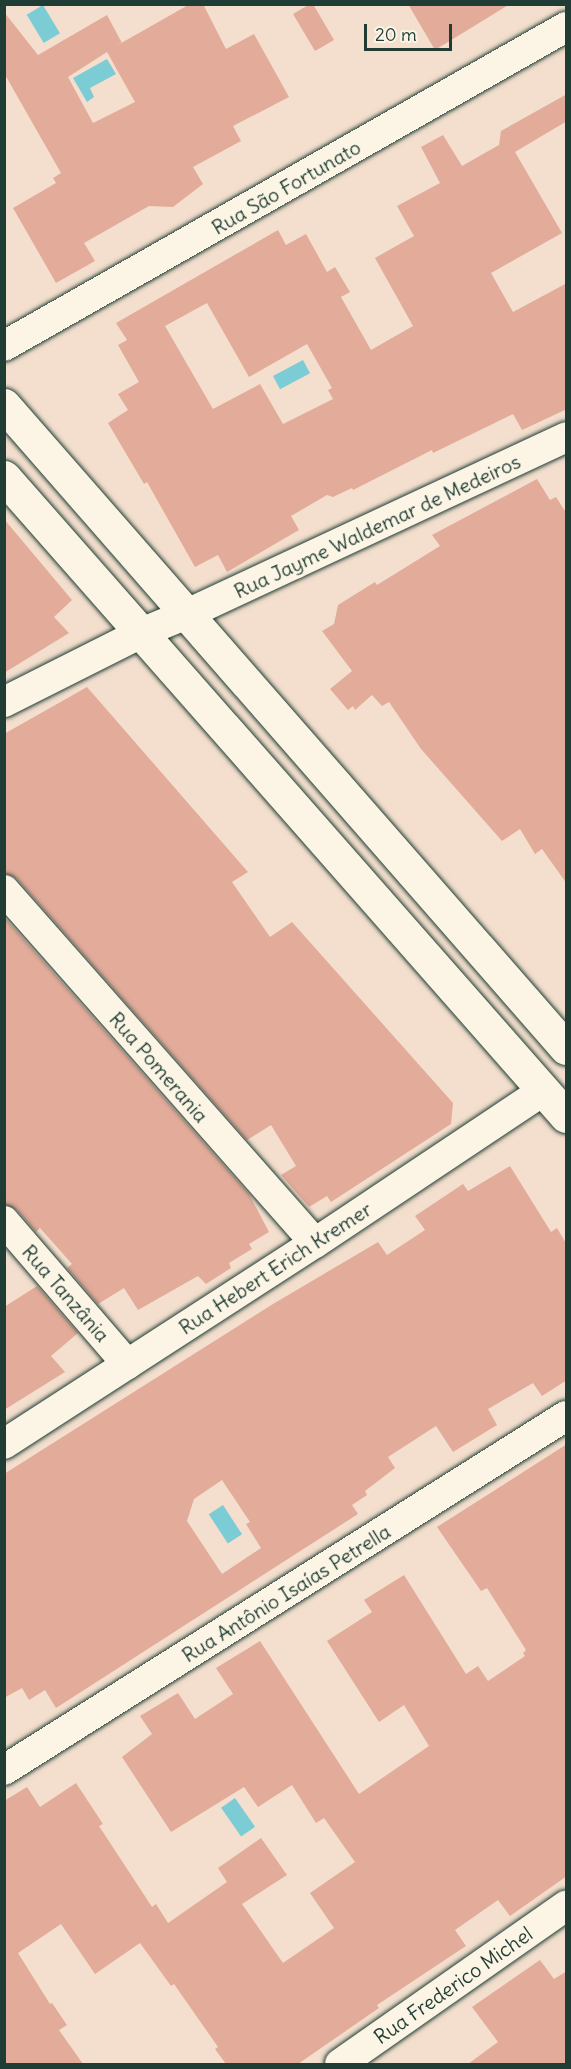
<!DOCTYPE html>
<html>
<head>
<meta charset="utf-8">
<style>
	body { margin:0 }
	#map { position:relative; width:571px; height:2069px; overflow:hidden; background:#f4dfce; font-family:Delius,sans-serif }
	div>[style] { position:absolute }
	.water>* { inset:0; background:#7cccd5; transform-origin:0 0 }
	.building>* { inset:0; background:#e2ab9a }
	.roads { filter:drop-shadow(0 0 2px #1f3d34) drop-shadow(0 0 2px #1f3d34) }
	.street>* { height:30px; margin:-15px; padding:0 15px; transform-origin:15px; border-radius:15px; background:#fcf5e5 }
	.secondary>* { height:33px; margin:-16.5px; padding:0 16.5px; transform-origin:16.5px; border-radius:16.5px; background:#fcf5e5 }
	span { translate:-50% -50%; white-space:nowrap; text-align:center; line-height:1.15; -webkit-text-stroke:6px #fcf5e5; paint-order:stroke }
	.street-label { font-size:20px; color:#1f3d34 }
	.frame { position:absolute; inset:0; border:6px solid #1f3d34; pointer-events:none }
	.scale { position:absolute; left:364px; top:24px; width:88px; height:27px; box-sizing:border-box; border:3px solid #1f3d34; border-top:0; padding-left:8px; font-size:18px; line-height:21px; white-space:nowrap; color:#1f3d34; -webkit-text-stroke:4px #fcf5e5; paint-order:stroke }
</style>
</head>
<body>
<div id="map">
	<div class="water">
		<div style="left:43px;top:5px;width:33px;height:19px;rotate:59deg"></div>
		<div style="clip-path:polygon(107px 59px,116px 74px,90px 88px,94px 97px,87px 102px,73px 78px)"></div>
		<div style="left:303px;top:360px;width:15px;height:34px;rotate:62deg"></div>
		<div style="left:223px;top:1505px;width:35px;height:17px;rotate:57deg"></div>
		<div style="left:235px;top:1798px;width:35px;height:17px;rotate:55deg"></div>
	</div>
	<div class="building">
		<div style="clip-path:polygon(evenodd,190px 4px,203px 4px,226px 49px,254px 34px,289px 97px,233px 126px,241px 141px,193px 167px,203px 184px,173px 207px,149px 206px,84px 243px,95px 261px,56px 283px,13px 208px,56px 183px,53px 178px,61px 173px,4px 73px,4px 12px,38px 55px,107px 15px,122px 43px,116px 46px,190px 4px,107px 52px,135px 102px,93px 123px,68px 77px,107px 52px)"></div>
		<div style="clip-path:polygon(310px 4px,313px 4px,334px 40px,315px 51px,293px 14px)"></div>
		<div style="clip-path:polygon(408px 4px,510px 4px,435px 50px)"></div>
		<div style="clip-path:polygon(evenodd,567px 94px,567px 121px,515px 152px,562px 233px,491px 273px,513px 312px,567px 283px,567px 409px,522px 430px,513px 414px,433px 453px,432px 450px,353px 490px,352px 488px,333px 497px,327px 495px,291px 516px,299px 530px,227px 572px,218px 555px,195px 567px,147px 482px,144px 484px,108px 423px,128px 410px,118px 394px,139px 382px,118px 345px,127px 340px,116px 323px,278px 230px,286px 245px,306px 234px,327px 272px,335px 267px,350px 292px,341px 297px,371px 350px,413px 326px,375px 258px,414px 236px,397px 206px,440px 183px,421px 147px,443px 135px,462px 166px,499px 145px,501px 131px,567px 94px,207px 303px,249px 377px,307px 344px,332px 388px,328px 390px,333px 399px,283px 424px,260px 384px,213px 409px,165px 326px,207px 303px)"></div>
		<div style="clip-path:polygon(537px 479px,550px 500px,556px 497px,567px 514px,567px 884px,542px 849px,535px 854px,520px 829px,502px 841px,421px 749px,389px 702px,382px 706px,372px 695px,355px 710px,353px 706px,348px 710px,330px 689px,352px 671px,322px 631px,334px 624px,338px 605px,375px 582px,377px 585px,440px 546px,432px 535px)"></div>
		<div style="clip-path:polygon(4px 519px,72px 600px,54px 617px,69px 633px,4px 673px)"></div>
		<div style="clip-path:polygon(87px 687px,248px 872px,232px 882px,270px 937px,292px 922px,453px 1103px,451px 1124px,331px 1202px,327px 1196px,309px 1207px,281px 1175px,296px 1166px,271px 1125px,247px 1140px,17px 879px,4px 873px,4px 734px)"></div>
		<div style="clip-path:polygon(4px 917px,249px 1194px,269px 1232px,249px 1244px,252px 1249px,229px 1263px,231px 1268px,206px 1284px,198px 1276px,138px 1310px,124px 1288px,98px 1304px,67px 1268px,72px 1264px,40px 1228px,36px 1232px,17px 1210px,4px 1204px)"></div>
		<div style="clip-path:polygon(evenodd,510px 1166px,551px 1232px,557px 1228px,567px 1245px,567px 1380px,542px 1396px,533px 1383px,488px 1409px,497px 1425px,453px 1452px,436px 1426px,388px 1457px,395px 1468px,365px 1491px,367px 1495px,352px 1505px,358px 1514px,56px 1708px,45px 1690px,29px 1700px,22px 1688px,4px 1698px,4px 1474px,273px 1304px,378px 1242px,387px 1255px,425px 1230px,415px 1216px,463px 1184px,468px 1191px,510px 1166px,222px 1480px,250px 1522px,246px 1524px,261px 1548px,222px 1574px,187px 1521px,194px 1499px,222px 1480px)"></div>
		<div style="clip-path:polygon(37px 1286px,78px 1333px,51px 1356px,65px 1372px,4px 1410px,4px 1307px)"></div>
		<div style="clip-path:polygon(567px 1444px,567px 1876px,510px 1916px,498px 1900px,455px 1930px,466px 1946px,377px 2005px,379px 2008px,298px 2064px,226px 2064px,215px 2049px,218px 2047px,174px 1984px,171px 1986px,140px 1943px,95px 1974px,61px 1924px,18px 1953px,50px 2004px,52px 2003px,67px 2025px,59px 2030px,83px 2064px,4px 2064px,4px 1801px,27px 1787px,40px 1807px,76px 1783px,103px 1824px,99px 1826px,152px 1907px,156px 1904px,168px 1923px,227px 1882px,218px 1868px,261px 1838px,287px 1875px,242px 1904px,283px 1963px,334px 1928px,310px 1893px,355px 1862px,324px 1818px,316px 1823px,292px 1785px,258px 1807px,244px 1787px,171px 1832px,122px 1757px,152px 1734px,140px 1716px,178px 1693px,195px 1719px,233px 1694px,216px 1668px,260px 1641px,359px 1794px,429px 1746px,404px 1705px,379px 1722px,327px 1641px,372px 1612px,364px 1600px,404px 1575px,466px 1674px,478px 1666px,488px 1681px,525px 1656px,523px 1653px,526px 1650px,487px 1588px,481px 1591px,437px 1527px)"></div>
		<div style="clip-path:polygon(540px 1960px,554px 1979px,567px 1971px,567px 2064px,468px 2064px,498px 2042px,472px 2007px)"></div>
	</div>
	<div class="roads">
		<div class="street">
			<div style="left:4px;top:346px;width:646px;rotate:-29.58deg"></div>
			<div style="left:4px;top:702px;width:153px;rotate:-26.7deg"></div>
			<div style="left:141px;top:633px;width:50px;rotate:-22.4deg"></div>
			<div style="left:187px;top:614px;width:418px;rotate:-25deg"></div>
			<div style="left:4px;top:890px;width:470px;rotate:48.6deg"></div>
			<div style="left:4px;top:1221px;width:189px;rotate:49.3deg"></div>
			<div style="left:4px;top:1444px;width:370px;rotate:-32.9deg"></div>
			<div style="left:315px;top:1243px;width:275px;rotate:-33.7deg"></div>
			<div style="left:4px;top:1770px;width:664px;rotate:-32.21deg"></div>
			<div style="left:340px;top:2064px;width:276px;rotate:-35deg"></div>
		</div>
		<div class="secondary">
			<div style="left:4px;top:405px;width:854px;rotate:48.85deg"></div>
			<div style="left:4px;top:477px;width:851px;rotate:48.67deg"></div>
		</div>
	</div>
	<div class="street-label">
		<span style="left:286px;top:187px;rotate:-30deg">Rua São Fortunato</span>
		<span style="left:377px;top:526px;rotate:-25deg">Rua Jayme Waldemar de Medeiros</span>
		<span style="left:159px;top:1067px;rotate:49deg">Rua Pomerania</span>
		<span style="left:275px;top:1268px;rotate:-33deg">Rua Hebert Erich Kremer</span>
		<span style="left:66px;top:1293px;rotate:49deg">Rua Tanzânia</span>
		<span style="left:286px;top:1593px;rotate:-32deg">Rua Antônio Isaías Petrella</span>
		<span style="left:453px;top:1985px;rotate:-35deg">Rua Frederico Michel</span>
	</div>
	<div class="frame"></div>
	<div class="scale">20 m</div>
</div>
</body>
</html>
